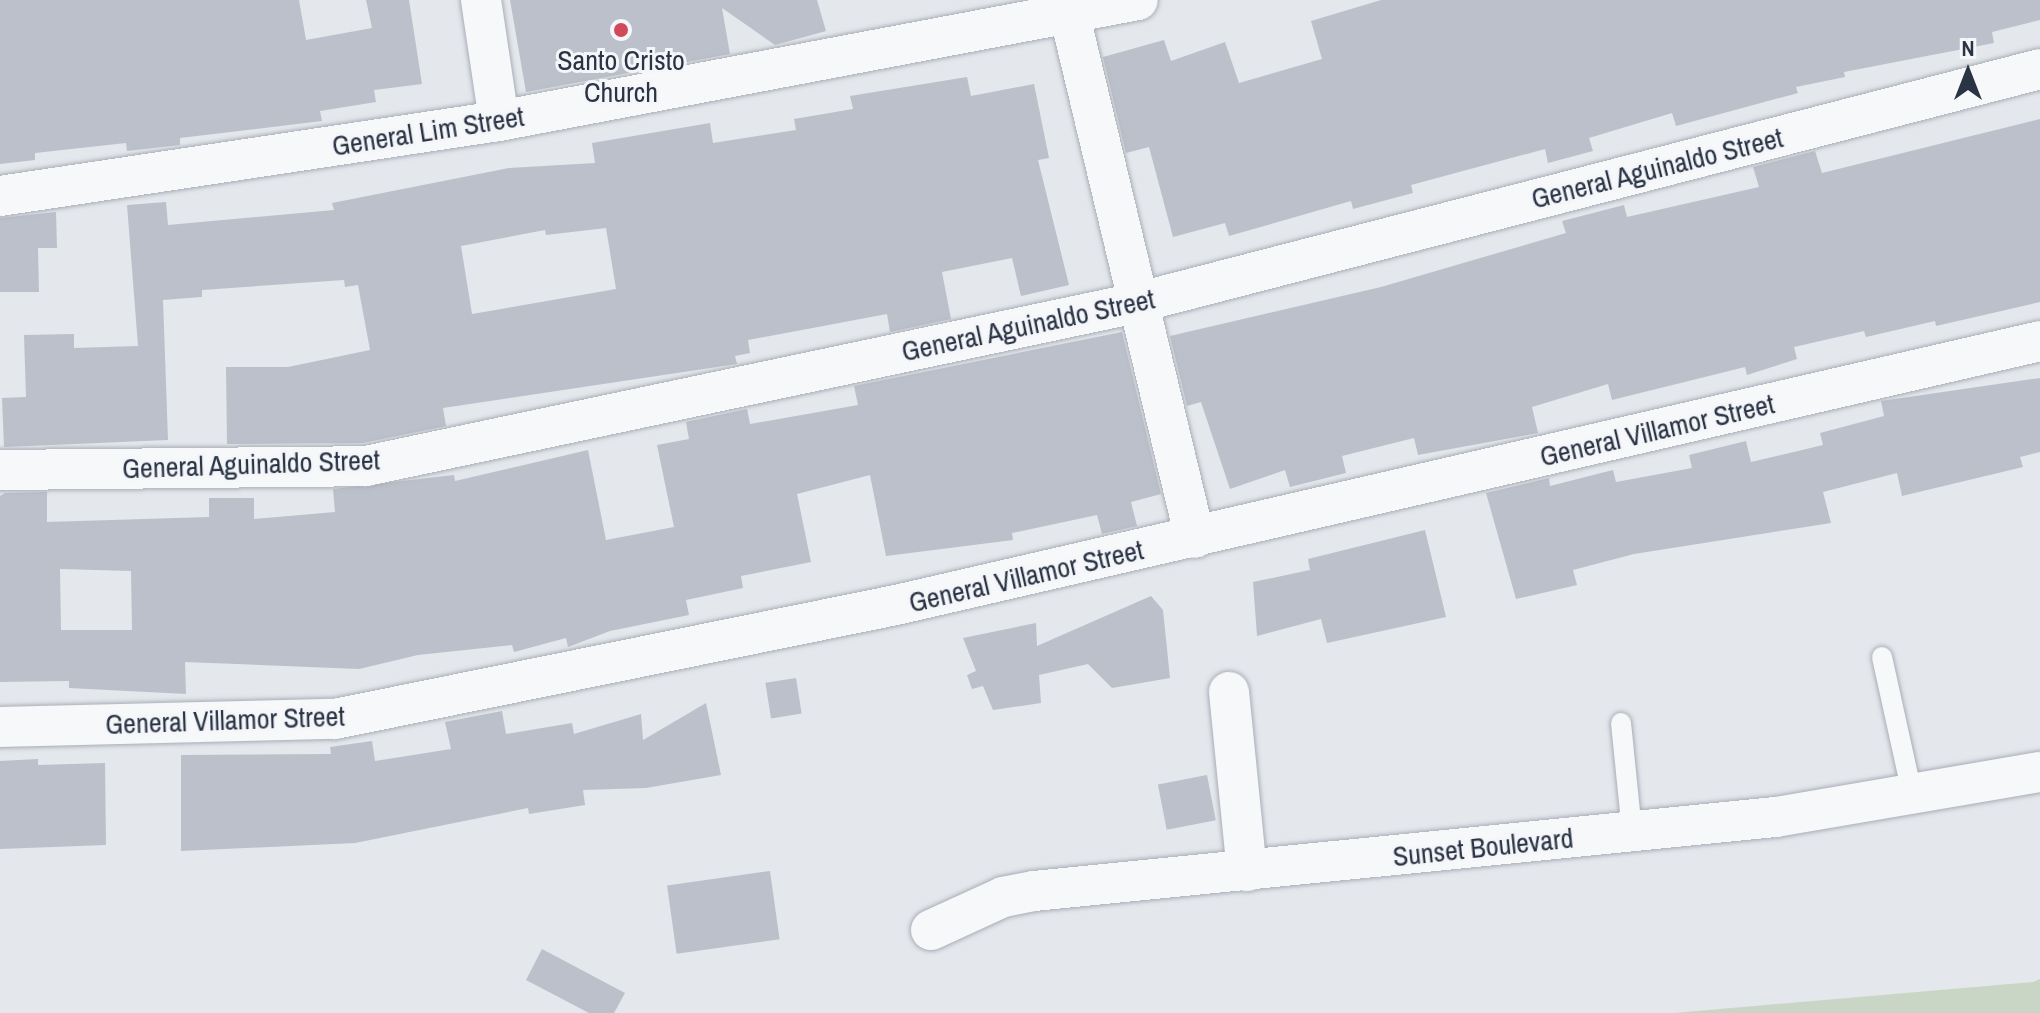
<!DOCTYPE html>
<html>
<head>
<meta charset="utf-8">
<style>
	body { margin:0 }
	#map { position:relative; width:2040px; height:1013px; overflow:hidden; background:#e4e7ec; font-family:"Archivo Narrow",sans-serif }
	div>[style] { position:absolute }
	.green>* { inset:0; background:#c9d6c5 }
	.building>* { inset:0; background:#bbc0ca; transform-origin:0 0 }
	.roads { filter:drop-shadow(0 0 2px #a9aeb7) drop-shadow(0 0 2px #a9aeb7) }
	.service>* { height:20px; margin:-10px; padding:0 10px; transform-origin:10px; border-radius:10px; background:#f7f8fa }
	.minor>* { height:40px; margin:-20px; padding:0 20px; transform-origin:20px; border-radius:20px; background:#f7f8fa }
	.dots>* { width:22px; height:22px; translate:-50% -50%; box-sizing:border-box; border:4px solid #f4f6f9; border-radius:50% }
	span { translate:-50% -50%; white-space:nowrap; text-align:center; line-height:1.15; -webkit-text-stroke:6px #f4f6f9; paint-order:stroke }
	.poi-label { font-size:28px; color:#2b3445 }
	.street-label { font-size:28px; color:#2b3445 }
	.north { position:absolute; left:1928px; top:32px; width:80px; height:80px; -webkit-text-stroke:6px #f4f6f9; paint-order:stroke; rotate:0deg; font-size:22px; font-weight:700; line-height:32px; text-align:center; color:#2b3445 }
	.north::after { content:''; display:block; margin:auto; width:28px; height:36px; background:#2b3445; clip-path:polygon(50% 0,100% 100%,50% 72%,0 100%) }
</style>
</head>
<body>
<div id="map">
	<div class="green">
		<div style="clip-path:polygon(2040px 979px,2040px 1013px,1674px 1013px,2033px 982px)"></div>
	</div>
	<div class="building">
		<div style="clip-path:polygon(0 0,299px 0,306px 40px,372px 28px,366px 0,409px 0,422px 84px,374px 90px,376px 102px,320px 111px,322px 121px,180px 138px,180px 145px,127px 151px,126px 143px,35px 153px,35px 160px,0 164px)"></div>
		<div style="clip-path:polygon(510px 0,817px 0,826px 31px,775px 45px,722px 8px,730px 54px,526px 92px)"></div>
		<div style="clip-path:polygon(1381px 0,2040px 0,2040px 20px,1992px 32px,1994px 43px,1844px 72px,1845px 77px,1796px 87px,1798px 93px,1676px 126px,1672px 113px,1589px 138px,1593px 151px,1548px 163px,1545px 149px,1411px 185px,1413px 193px,1353px 209px,1351px 201px,1229px 236px,1225px 223px,1173px 237px,1149px 147px,1126px 153px,1103px 57px,1164px 40px,1171px 61px,1225px 42px,1239px 83px,1322px 59px,1311px 21px)"></div>
		<div style="clip-path:polygon(evenodd,967px 77px,971px 96px,1034px 84px,1049px 158px,1038px 160px,1069px 285px,1021px 296px,1012px 258px,942px 272px,951px 319px,890px 332px,887px 314px,748px 340px,750px 353px,735px 356px,737px 364px,443px 408px,446px 426px,363px 443px,227px 444px,226px 367px,288px 367px,370px 350px,358px 285px,345px 287px,344px 280px,202px 290px,202px 297px,163px 300px,168px 440px,4px 447px,2px 398px,26px 397px,24px 335px,74px 334px,74px 348px,138px 346px,127px 205px,166px 202px,168px 225px,334px 210px,332px 203px,509px 168px,595px 163px,592px 143px,710px 123px,713px 143px,796px 130px,794px 119px,853px 109px,850px 96px,967px 77px,606px 228px,616px 289px,472px 314px,461px 246px,545px 230px,546px 235px,606px 228px)"></div>
		<div style="clip-path:polygon(2040px 119px,2040px 302px,1936px 326px,1935px 321px,1866px 337px,1864px 331px,1794px 347px,1797px 359px,1747px 375px,1745px 367px,1612px 400px,1608px 384px,1532px 407px,1538px 433px,1418px 455px,1414px 438px,1342px 456px,1346px 473px,1290px 487px,1285px 470px,1230px 489px,1201px 402px,1187px 406px,1170px 336px,1381px 287px,1566px 233px,1562px 221px,1624px 205px,1627px 217px,1759px 187px,1753px 167px,1815px 151px,1822px 173px)"></div>
		<div style="clip-path:polygon(56px 212px,57px 248px,38px 248px,39px 292px,0 292px,0 218px)"></div>
		<div style="clip-path:polygon(evenodd,1122px 332px,1161px 494px,1131px 502px,1137px 526px,1102px 534px,1097px 515px,1012px 533px,1013px 540px,886px 556px,870px 475px,797px 494px,811px 562px,741px 576px,743px 588px,686px 600px,689px 615px,610px 631px,568px 647px,566px 638px,514px 652px,512px 645px,418px 655px,359px 669px,185px 662px,186px 694px,69px 688px,69px 681px,0 682px,0 496px,5px 493px,47px 492px,47px 522px,209px 517px,209px 498px,254px 498px,254px 519px,335px 512px,333px 489px,454px 475px,455px 481px,588px 450px,606px 540px,674px 527px,657px 445px,689px 439px,686px 422px,747px 409px,750px 424px,858px 405px,854px 386px,1122px 332px,60px 569px,131px 571px,132px 630px,61px 630px,60px 569px)"></div>
		<div style="clip-path:polygon(2040px 378px,2040px 452px,2020px 457px,2023px 467px,1902px 496px,1897px 473px,1823px 492px,1831px 523px,1634px 554px,1573px 570px,1577px 585px,1516px 599px,1486px 493px,1549px 478px,1550px 486px,1613px 470px,1616px 482px,1692px 468px,1689px 455px,1746px 441px,1751px 462px,1823px 445px,1820px 433px,1884px 416px,1881px 401px)"></div>
		<div style="clip-path:polygon(1425px 530px,1446px 617px,1327px 643px,1321px 619px,1257px 636px,1253px 582px,1310px 570px,1308px 559px)"></div>
		<div style="clip-path:polygon(1151px 596px,1163px 610px,1170px 678px,1112px 688px,1088px 664px,1039px 675px,1041px 703px,993px 710px,983px 686px,972px 689px,967px 675px,976px 671px,963px 638px,1036px 623px,1037px 646px)"></div>
		<div style="left:796px;top:678px;width:36px;height:31px;rotate:81deg"></div>
		<div style="clip-path:polygon(706px 703px,721px 775px,646px 788px,583px 790px,585px 805px,529px 814px,528px 808px,355px 843px,181px 851px,181px 755px,331px 754px,330px 747px,372px 741px,375px 761px,451px 749px,445px 722px,502px 711px,506px 734px,572px 723px,574px 734px,641px 714px,643px 740px)"></div>
		<div style="clip-path:polygon(38px 759px,38px 765px,105px 763px,106px 845px,0 849px,0 761px)"></div>
		<div style="left:1207px;top:775px;width:46px;height:50px;rotate:79deg"></div>
		<div style="left:770px;top:871px;width:69px;height:104px;rotate:82deg"></div>
		<div style="clip-path:polygon(542px 949px,625px 993px,614px 1013px,589px 1013px,526px 980px)"></div>
	</div>
	<div class="roads">
		<div class="service">
			<div style="left:1882px;top:657px;width:144px;rotate:77.6deg"></div>
			<div style="left:1621px;top:723px;width:110px;rotate:84.2deg"></div>
		</div>
		<div class="minor">
			<div style="left:481px;top:0;width:122px;rotate:81.5deg"></div>
			<div style="left:1066px;top:0;width:553px;rotate:76.52deg"></div>
			<div style="left:0;top:196px;width:505px;rotate:-8.55deg"></div>
			<div style="left:499px;top:121px;width:650px;rotate:-10.72deg"></div>
			<div style="left:0;top:470px;width:366px;rotate:-0.6deg"></div>
			<div style="left:366px;top:466px;width:787px;rotate:-11.95deg"></div>
			<div style="left:1136px;top:303px;width:934px;rotate:-14.51deg"></div>
			<div style="left:1229px;top:692px;width:180px;rotate:84.3deg"></div>
			<div style="left:0;top:727px;width:335px;rotate:-1.4deg"></div>
			<div style="left:335px;top:719px;width:572px;rotate:-11.49deg"></div>
			<div style="left:896px;top:605px;width:1174px;rotate:-12.99deg"></div>
			<div style="left:931px;top:930px;width:79px;rotate:-24.6deg"></div>
			<div style="left:1003px;top:897px;width:32px;rotate:-11deg"></div>
			<div style="left:1034px;top:891px;width:746px;rotate:-5.7deg"></div>
			<div style="left:1776px;top:817px;width:268px;rotate:-9.7deg"></div>
		</div>
	</div>
	<div class="dots">
		<div style="left:621px;top:30px;background:#d1495b"></div>
	</div>
	<div class="poi-label">
		<span style="left:621px;top:76px">Santo Cristo<br>Church</span>
	</div>
	<div class="street-label">
		<span style="left:428px;top:131px;rotate:-9deg">General Lim Street</span>
		<span style="left:1657px;top:168px;rotate:-14deg">General Aguinaldo Street</span>
		<span style="left:1028px;top:325px;rotate:-12deg">General Aguinaldo Street</span>
		<span style="left:1657px;top:430px;rotate:-13deg">General Villamor Street</span>
		<span style="left:251px;top:464px;rotate:-2deg">General Aguinaldo Street</span>
		<span style="left:1026px;top:576px;rotate:-13deg">General Villamor Street</span>
		<span style="left:225px;top:720px;rotate:-2deg">General Villamor Street</span>
		<span style="left:1483px;top:847px;rotate:-6deg">Sunset Boulevard</span>
	</div>
	<div class="north">N</div>
</div>
</body>
</html>
